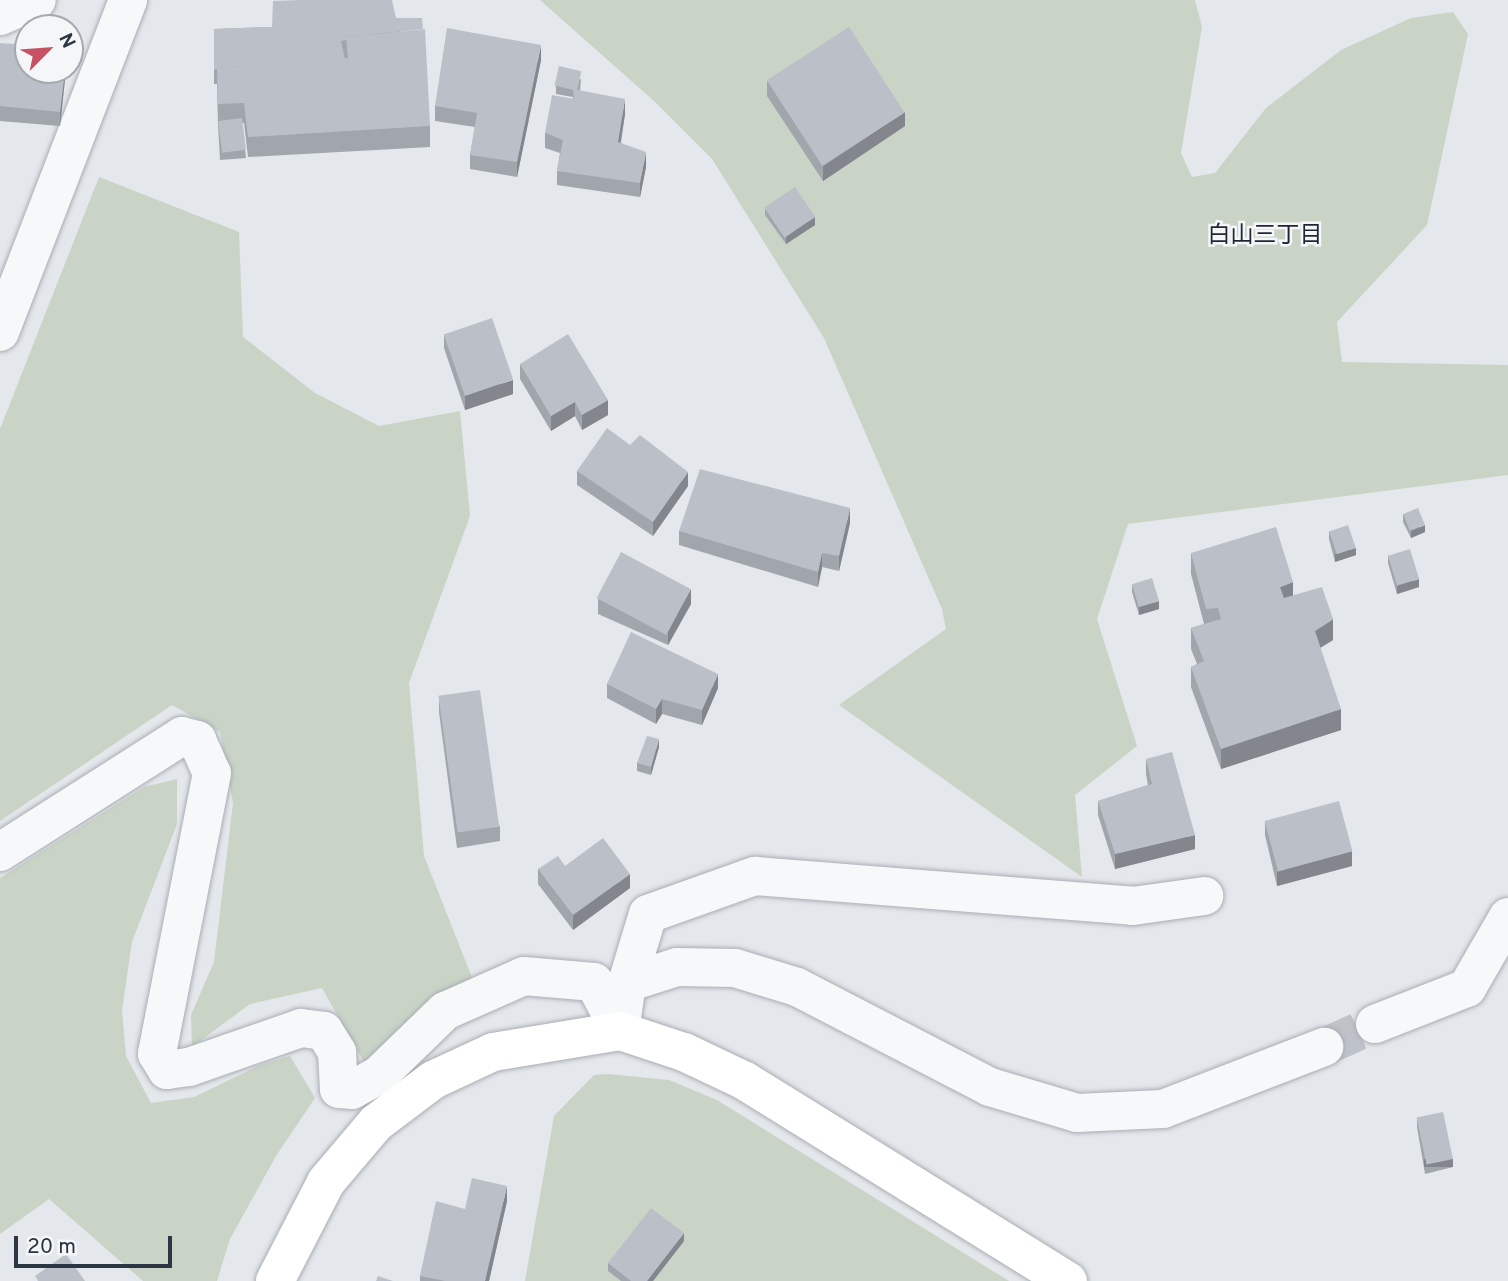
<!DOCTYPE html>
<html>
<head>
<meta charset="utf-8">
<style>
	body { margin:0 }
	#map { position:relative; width:1508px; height:1281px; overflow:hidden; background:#e4e7eb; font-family:Overpass,"Noto Sans JP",sans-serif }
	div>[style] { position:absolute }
	.green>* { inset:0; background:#c9d4c6 }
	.street-tunnel>* { height:38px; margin-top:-19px; transform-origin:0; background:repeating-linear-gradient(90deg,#bfc3c9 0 38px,transparent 0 57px) }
	.roads { filter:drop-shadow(0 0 2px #a9aeb5) drop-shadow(0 0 2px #a9aeb5) }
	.street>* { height:38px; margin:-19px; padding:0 19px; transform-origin:19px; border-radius:19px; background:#f7f8f9 }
	.secondary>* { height:38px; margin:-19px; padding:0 19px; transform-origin:19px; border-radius:19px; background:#fff }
	.wall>* { inset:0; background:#a1a5ac }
	.shaded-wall>* { inset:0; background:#83868c; transform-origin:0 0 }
	.building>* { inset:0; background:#bbc0c8; transform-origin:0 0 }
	span { translate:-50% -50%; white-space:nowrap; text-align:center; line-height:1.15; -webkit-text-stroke:5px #f4f6f8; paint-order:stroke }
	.neighbourhood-label { font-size:23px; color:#1e2634 }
	.north { position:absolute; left:14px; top:14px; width:70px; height:70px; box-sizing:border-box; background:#f4f6f8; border:2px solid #a4a9b0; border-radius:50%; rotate:65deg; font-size:19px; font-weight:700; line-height:28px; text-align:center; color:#2c3543 }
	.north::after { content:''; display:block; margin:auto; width:24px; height:32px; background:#c75264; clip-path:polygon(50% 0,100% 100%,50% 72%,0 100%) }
	.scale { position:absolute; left:14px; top:1236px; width:158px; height:32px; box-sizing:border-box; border:4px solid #2c3543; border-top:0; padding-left:9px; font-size:21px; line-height:24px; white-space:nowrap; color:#2c3543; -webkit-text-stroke:5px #f4f6f8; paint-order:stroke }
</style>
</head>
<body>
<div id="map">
	<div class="green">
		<div style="clip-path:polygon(540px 0,1195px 0,1202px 27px,1181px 153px,1192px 177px,1215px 173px,1266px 108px,1341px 50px,1411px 18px,1453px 12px,1468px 34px,1427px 225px,1337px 322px,1342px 362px,1508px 365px,1508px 475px,1128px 524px,1097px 619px,1137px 746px,1075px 795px,1082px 877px,839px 705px,946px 629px,942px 609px,824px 338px,712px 159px,654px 101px)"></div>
		<div style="clip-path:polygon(99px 177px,239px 232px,243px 337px,315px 393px,379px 426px,460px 411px,470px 516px,409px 683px,424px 856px,473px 980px,365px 1064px,322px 988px,250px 1004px,192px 1047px,191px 1015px,214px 962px,233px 803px,220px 732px,172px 705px,0 821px,0 429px)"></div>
		<div style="clip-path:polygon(177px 779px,177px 824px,132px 942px,122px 1010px,126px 1056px,151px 1103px,194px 1097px,260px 1065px,290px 1056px,315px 1098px,276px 1156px,230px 1239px,217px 1281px,143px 1281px,49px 1199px,0 1234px,0 878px,144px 787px)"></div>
		<div style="clip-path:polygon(608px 1074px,669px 1080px,717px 1100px,1009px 1281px,525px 1281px,554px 1116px,594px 1075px)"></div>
	</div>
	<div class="street-tunnel">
		<div style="left:1324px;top:1047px;width:56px;rotate:-24.3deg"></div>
	</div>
	<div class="roads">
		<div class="street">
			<div style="left:0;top:16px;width:40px;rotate:-23.4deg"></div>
			<div style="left:0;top:332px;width:356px;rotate:-68.9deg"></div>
			<div style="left:0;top:852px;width:216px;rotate:-32.5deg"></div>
			<div style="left:182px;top:736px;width:16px;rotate:15deg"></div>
			<div style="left:197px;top:740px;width:36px;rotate:66deg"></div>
			<div style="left:212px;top:773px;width:286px;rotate:101.1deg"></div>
			<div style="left:157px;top:1054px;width:19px;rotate:58deg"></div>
			<div style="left:167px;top:1070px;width:22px;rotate:-8deg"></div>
			<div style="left:189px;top:1067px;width:119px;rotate:-19.2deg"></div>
			<div style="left:301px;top:1028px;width:23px;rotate:7deg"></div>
			<div style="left:324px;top:1031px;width:25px;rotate:58deg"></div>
			<div style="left:337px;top:1052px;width:37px;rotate:87deg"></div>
			<div style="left:339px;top:1089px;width:13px;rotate:4deg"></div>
			<div style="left:352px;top:1090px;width:31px;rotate:-29deg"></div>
			<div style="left:379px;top:1075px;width:92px;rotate:-44.1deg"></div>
			<div style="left:445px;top:1011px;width:86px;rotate:-23.9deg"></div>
			<div style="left:524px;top:976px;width:70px;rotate:4.9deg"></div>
			<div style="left:594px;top:982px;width:55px;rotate:62deg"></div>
			<div style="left:627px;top:983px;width:72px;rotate:-73.1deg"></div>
			<div style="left:648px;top:914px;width:114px;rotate:-19.6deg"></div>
			<div style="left:755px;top:876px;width:379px;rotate:4.5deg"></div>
			<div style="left:1133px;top:906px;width:72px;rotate:-8deg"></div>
			<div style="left:1375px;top:1024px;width:99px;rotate:-21.4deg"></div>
			<div style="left:1467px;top:988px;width:82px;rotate:-60deg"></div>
			<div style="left:620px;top:1031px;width:49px;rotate:-81.7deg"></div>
			<div style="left:627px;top:983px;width:52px;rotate:-17.7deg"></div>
			<div style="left:677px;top:967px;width:58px;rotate:1deg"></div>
			<div style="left:735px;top:968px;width:65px;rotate:17deg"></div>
			<div style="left:797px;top:987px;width:217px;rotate:27.4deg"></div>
			<div style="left:990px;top:1087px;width:91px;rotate:16.6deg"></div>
			<div style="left:1077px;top:1113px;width:86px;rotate:-2.7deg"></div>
			<div style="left:1163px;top:1109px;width:173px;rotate:-21.1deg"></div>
		</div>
		<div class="secondary">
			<div style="left:275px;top:1281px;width:111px;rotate:-62.7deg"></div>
			<div style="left:326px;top:1182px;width:77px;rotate:-49.7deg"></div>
			<div style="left:376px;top:1123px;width:71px;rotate:-37deg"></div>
			<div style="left:433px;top:1080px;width:66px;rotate:-25deg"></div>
			<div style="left:493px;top:1052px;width:129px;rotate:-9.4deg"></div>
			<div style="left:620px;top:1031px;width:67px;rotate:18.2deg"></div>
			<div style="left:684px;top:1052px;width:68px;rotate:25.4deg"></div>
			<div style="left:745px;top:1081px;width:380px;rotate:31.8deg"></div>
		</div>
	</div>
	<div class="wall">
		<div style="clip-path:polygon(396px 18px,430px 126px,430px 147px,248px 157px,244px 123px,242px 123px,246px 158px,220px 160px,218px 124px,217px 84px,214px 84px,214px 29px,272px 27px)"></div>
		<div style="clip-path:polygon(0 43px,66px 70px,60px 126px,0 121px)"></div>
		<div style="clip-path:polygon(541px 60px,517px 177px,470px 169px,470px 155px,475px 127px,435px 121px,435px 106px)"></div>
		<div style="clip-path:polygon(581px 79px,580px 91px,625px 114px,621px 143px,646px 167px,640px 197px,557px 185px,557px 171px,560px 153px,545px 148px,545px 133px,573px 99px,573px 97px,556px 94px,556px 86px)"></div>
		<div style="clip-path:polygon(767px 81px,905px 126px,823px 181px,767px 96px)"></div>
		<div style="clip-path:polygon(765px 208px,815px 225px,786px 244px,765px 215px)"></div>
		<div style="clip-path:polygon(444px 334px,513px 394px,465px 410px,444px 348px)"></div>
		<div style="clip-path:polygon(520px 364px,608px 415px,582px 430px,575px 416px,551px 431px,520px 379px)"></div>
		<div style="clip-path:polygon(630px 445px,688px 486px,653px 536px,577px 485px,577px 471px)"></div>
		<div style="clip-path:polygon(1403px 514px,1425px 532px,1411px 538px,1403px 522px)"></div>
		<div style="clip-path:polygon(850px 523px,839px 571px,822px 567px,818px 587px,679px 545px,679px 531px)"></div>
		<div style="clip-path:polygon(1329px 531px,1356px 555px,1335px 562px,1329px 539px)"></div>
		<div style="clip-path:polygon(1191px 553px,1293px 596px,1333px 640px,1320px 648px,1341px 730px,1221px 769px,1191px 687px,1191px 667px,1197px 664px,1191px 649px,1191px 628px,1204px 624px,1191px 574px)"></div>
		<div style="clip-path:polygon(1388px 555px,1419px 587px,1397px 594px,1388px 563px)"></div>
		<div style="clip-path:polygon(1132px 585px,1159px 609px,1139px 615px,1132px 592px)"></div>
		<div style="clip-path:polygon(598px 599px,691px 604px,668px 645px,598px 614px)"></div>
		<div style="clip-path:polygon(607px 684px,718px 688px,702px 725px,662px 714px,656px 724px,607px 698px)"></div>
		<div style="clip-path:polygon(439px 697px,500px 827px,500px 841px,457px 848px,439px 712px)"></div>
		<div style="clip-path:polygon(659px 747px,651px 775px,637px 771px,637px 763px)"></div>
		<div style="clip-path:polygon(1146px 759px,1195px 849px,1115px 869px,1098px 815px,1098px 801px,1148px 785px,1146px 774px)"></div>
		<div style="clip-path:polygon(1265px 821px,1352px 866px,1277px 886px,1265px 835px)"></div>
		<div style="clip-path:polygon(565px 866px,630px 888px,573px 930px,538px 884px,538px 869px)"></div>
		<div style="clip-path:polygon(1417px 1119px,1453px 1167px,1425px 1174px,1417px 1127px)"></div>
		<div style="clip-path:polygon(507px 1201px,489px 1281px,420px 1281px,420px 1276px,465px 1209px)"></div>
		<div style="clip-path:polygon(684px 1241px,653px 1281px,621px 1281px,608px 1271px,608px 1263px)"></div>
	</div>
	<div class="shaded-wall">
		<div style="clip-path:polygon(541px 45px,541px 60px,517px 177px,517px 162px)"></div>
		<div style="clip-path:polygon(65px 70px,66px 70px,60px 126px,60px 112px)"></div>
		<div style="clip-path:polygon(625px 99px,625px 114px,618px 156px,618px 142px)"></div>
		<div style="clip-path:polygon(905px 112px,905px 126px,823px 181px,823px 166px)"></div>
		<div style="clip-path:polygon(646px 152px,646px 167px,640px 197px,640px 183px)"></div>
		<div style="clip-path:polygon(815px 217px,815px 225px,786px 244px,786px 237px)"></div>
		<div style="clip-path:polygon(513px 380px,513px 394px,465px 410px,465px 395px)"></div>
		<div style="clip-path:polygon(608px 400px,608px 415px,582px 430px,582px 415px)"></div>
		<div style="clip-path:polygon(575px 402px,575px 416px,551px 431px,551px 416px)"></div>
		<div style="clip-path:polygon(688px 472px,688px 486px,653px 536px,653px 522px)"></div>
		<div style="clip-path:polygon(850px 508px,850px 523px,839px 571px,839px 556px)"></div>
		<div style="clip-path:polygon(1425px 525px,1425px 532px,1411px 538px,1411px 531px)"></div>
		<div style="clip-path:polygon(1356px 548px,1356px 555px,1335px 562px,1335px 554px)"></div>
		<div style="clip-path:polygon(822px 553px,822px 567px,818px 587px,818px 572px)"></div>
		<div style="clip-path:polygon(1419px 579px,1419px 587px,1397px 594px,1397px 586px)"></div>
		<div style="clip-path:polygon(1293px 582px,1293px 603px,1280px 608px,1280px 587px)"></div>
		<div style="clip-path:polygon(691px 589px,691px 604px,668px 645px,668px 630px)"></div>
		<div style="clip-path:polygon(1159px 601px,1159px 609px,1139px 615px,1139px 607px)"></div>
		<div style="clip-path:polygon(1333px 619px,1333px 640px,1315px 651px,1315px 631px)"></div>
		<div style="clip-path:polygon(718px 674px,718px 688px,702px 725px,702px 710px)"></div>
		<div style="clip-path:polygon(662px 699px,662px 714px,656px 724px,656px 709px)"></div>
		<div style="clip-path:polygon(1341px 709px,1341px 730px,1221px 769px,1221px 749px)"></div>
		<div style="clip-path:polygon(659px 739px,659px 747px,651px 775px,651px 767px)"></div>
		<div style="clip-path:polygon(1195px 835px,1195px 849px,1115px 869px,1115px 854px)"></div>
		<div style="clip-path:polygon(1352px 851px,1352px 866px,1277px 886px,1277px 872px)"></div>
		<div style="clip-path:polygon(630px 874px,630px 888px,573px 930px,573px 915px)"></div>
		<div style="left:1453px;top:1159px;width:8px;height:29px;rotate:90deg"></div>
		<div style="clip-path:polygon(507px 1186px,507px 1201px,489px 1281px,485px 1281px)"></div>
		<div style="clip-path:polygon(684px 1233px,684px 1241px,653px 1281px,647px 1281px)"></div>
	</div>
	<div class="building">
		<div style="clip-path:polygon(300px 0,392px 0,396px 18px,422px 18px,423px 29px,346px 37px,347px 40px,341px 41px,345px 59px,217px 68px,217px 69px,214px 70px,214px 29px,272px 27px,273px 1px)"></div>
		<div style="left:849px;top:27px;width:102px;height:98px;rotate:57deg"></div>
		<div style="clip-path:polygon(447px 28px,541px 45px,517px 162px,470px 155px,477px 113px,435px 106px)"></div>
		<div style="clip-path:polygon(425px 29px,430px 126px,248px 137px,244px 103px,218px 104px,217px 68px,348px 58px,346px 37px)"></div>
		<div style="clip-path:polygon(0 43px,28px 45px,28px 70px,65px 70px,60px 112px,0 106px)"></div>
		<div style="left:559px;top:66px;width:23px;height:20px;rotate:13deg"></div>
		<div style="clip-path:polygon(573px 89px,625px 99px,618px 142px,646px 152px,640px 183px,557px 171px,563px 140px,545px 133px,552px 95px,574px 99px)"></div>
		<div style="left:242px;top:118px;width:32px;height:24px;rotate:83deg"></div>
		<div style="left:795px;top:187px;width:36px;height:37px;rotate:56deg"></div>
		<div style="left:492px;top:318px;width:65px;height:51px;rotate:71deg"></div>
		<div style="clip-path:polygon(568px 334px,608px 400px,582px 415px,575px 402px,551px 416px,520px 364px)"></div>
		<div style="clip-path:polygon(607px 428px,630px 445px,640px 435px,688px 472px,653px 522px,577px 471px)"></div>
		<div style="clip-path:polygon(700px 469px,850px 508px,839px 556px,822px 553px,818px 572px,679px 531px)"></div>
		<div style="left:1418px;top:508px;width:18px;height:16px;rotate:68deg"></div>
		<div style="left:1348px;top:525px;width:24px;height:20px;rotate:71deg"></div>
		<div style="clip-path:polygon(1276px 527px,1293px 582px,1280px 587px,1284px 598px,1322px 587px,1333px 619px,1315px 631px,1341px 709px,1221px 749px,1191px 667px,1204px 661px,1191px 628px,1221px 619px,1218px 608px,1206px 609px,1191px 553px)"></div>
		<div style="left:1410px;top:549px;width:31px;height:23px;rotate:73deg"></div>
		<div style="left:621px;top:552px;width:79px;height:52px;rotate:28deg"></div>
		<div style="left:1152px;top:578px;width:24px;height:21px;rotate:73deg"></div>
		<div style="clip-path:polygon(631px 632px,718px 674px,702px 710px,662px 699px,656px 709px,607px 684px)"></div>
		<div style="left:480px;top:690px;width:138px;height:42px;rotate:82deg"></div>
		<div style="clip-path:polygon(647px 736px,659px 739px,651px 767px,637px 763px)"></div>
		<div style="clip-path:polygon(1172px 752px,1195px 835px,1115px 854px,1098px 801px,1152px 784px,1146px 759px)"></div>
		<div style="left:1339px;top:801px;width:52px;height:77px;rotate:75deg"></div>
		<div style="clip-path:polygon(603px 838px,630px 874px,573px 915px,538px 869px,558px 856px,565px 866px)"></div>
		<div style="left:1443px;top:1112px;width:48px;height:27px;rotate:78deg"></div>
		<div style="clip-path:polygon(472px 1178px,507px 1186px,485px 1281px,445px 1281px,420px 1276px,436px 1201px,465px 1209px)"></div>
		<div style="clip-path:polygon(651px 1208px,684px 1233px,647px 1281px,631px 1281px,608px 1263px)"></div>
		<div style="clip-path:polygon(66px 1254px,85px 1281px,38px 1281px,35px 1276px)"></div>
		<div style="clip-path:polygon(378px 1276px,393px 1281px,376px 1281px)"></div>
	</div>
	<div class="neighbourhood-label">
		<span style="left:1265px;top:237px">白山三丁目</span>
	</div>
	<div class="north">N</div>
	<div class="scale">20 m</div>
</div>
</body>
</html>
